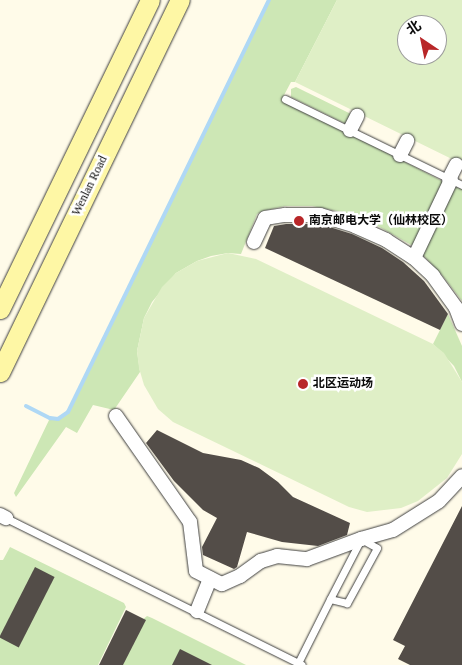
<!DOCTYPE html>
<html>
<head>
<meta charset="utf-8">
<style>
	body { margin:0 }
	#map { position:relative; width:462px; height:665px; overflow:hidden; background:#fffbe9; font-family:"Times New Roman","Noto Sans SC",serif }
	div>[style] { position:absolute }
	.green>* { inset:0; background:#cde7b5 }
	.pitch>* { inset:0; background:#dfefc6 }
	.stream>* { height:4px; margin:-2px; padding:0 2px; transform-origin:2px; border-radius:2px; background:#afd8f5 }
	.building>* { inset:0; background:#534d48; transform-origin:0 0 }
	.roads { filter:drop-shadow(0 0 1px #3e3e3e) drop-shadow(0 0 1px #3e3e3e) }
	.lane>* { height:7px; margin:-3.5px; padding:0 3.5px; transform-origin:3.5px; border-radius:3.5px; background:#fff }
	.street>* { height:14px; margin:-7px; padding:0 7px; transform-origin:7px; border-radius:7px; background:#fff }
	.secondary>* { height:19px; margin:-9.5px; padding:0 9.5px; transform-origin:9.5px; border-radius:9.5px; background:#fef7a5 }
	.dots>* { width:14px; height:14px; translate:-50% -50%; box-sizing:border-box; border:2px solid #fff; border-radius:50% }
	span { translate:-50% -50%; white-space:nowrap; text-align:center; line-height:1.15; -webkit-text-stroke:5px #fff; paint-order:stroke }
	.street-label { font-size:12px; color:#0b0b0b }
	.poi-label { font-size:12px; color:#0b0b0b; font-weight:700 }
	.left { translate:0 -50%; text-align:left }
	.north { position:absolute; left:397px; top:15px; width:50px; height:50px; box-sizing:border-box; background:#fff; border:1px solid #9d9d9d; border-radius:50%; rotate:326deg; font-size:14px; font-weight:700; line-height:20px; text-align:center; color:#0b0b0b }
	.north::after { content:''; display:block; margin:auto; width:18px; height:22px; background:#b82628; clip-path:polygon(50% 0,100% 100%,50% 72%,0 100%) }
</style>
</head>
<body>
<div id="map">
	<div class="green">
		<div style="clip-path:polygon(269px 0,337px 0,295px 82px,291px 82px,282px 99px,444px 182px,413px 246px,376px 225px,347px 213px,312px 206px,285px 206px,263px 211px,257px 214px,241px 254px,228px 253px,211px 256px,197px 261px,176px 273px,152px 302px,144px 318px,137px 351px,140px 372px,114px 410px,93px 405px,77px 433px,66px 427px,16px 497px,14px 493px,50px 418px,58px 419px,68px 412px)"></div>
		<div style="clip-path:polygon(296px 87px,351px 114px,346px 124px,291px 97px,291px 89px)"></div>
		<div style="clip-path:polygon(455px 187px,462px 189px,462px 301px,442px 275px,422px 254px)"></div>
		<div style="clip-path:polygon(448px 314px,462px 346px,462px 382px,454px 366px,433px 344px)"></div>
		<div style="clip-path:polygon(10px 547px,124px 603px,126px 607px,98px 665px,0 665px,0 560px,3px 560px)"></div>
		<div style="clip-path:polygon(147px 616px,152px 618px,246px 665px,119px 665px,141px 621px)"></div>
	</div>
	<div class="pitch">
		<div style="clip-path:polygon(evenodd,337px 0,462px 0,462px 164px,295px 82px,337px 0,407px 25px,437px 25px,437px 55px,407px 55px,407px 25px)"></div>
		<div style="clip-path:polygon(228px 253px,256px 259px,433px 344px,444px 353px,462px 382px,462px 454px,447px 478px,418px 501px,401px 508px,367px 512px,349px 507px,173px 422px,158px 409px,144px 385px,139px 368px,137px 351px,144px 318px,162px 287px,176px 273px,197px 261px)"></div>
	</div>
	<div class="stream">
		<div style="left:26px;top:406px;width:27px;rotate:27deg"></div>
		<div style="left:50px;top:418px;width:8px;rotate:7deg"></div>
		<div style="left:58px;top:419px;width:12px;rotate:-35deg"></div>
		<div style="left:68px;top:412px;width:458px;rotate:-64deg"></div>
	</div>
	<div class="building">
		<div style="clip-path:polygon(286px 224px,320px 224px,352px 234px,382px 248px,403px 262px,424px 281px,448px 314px,440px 330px,265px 248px,274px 226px)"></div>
		<div style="clip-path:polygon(157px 430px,203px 453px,241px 460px,259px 468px,278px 482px,293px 497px,350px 523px,347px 535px,318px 546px,282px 542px,247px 532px,237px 567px,234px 569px,203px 555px,202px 547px,217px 518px,203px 510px,174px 481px,146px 443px)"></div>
		<div style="clip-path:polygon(462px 506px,462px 665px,410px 665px,398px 659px,405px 646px,393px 640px)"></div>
		<div style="left:35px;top:567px;width:22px;height:79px;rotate:27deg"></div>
		<div style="clip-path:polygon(126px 610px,146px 620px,123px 665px,99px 665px)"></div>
		<div style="clip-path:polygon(180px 649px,212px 665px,172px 665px)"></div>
	</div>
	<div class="roads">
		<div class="lane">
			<div style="left:285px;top:99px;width:197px;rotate:25.9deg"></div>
			<div style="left:6px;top:518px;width:330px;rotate:26.4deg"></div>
			<div style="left:297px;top:665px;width:74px;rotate:-63.4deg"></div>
			<div style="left:330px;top:599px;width:68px;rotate:-62.7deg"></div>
			<div style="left:361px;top:539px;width:18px;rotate:29deg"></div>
			<div style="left:377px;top:548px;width:63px;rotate:118.6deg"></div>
			<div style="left:347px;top:603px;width:17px;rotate:-167deg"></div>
		</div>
		<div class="street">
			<div style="left:350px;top:130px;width:16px;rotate:-63deg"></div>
			<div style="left:400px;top:155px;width:16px;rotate:-63deg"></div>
			<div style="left:449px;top:179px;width:16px;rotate:-63deg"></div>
			<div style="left:451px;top:180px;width:86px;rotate:115.4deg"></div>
			<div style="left:414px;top:258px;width:26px;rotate:43deg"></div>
			<div style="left:433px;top:276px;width:39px;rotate:54deg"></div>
			<div style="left:456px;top:308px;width:17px;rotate:69deg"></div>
			<div style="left:254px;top:242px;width:26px;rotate:-65deg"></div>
			<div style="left:265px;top:218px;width:20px;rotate:-9deg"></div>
			<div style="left:285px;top:215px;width:35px"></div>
			<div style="left:320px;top:215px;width:37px;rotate:17deg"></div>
			<div style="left:355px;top:226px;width:34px;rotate:24deg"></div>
			<div style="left:386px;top:240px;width:33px;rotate:33deg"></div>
			<div style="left:116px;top:416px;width:129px;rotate:55.1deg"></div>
			<div style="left:190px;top:522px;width:49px;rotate:83deg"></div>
			<div style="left:196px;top:571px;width:29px;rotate:27deg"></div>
			<div style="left:222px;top:584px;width:20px;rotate:-24deg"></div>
			<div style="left:240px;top:576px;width:26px;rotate:-36deg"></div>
			<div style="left:261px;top:561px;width:17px;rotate:-17deg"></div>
			<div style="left:277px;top:556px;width:30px;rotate:6deg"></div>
			<div style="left:307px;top:559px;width:58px;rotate:-20.3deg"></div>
			<div style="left:361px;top:539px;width:33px;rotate:-16deg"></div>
			<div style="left:393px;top:530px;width:54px;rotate:-32.2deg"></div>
			<div style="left:439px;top:501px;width:34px;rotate:-47deg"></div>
			<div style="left:0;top:515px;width:7px;rotate:27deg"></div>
			<div style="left:197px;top:611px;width:35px;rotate:-68deg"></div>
		</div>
		<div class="secondary">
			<div style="left:0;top:309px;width:343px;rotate:-64.1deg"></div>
			<div style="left:0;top:372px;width:413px;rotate:-64.2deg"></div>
		</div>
	</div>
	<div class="dots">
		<div style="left:299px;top:221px;background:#b82628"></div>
		<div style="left:303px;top:384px;background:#b82628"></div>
	</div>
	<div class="street-label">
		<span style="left:90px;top:186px;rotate:-64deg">Wenlan Road</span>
	</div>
	<div class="poi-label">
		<span class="left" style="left:309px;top:221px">南京邮电大学（仙林校区）</span>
		<span class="left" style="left:313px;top:384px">北区运动场</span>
	</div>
	<div class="north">北</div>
</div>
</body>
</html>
